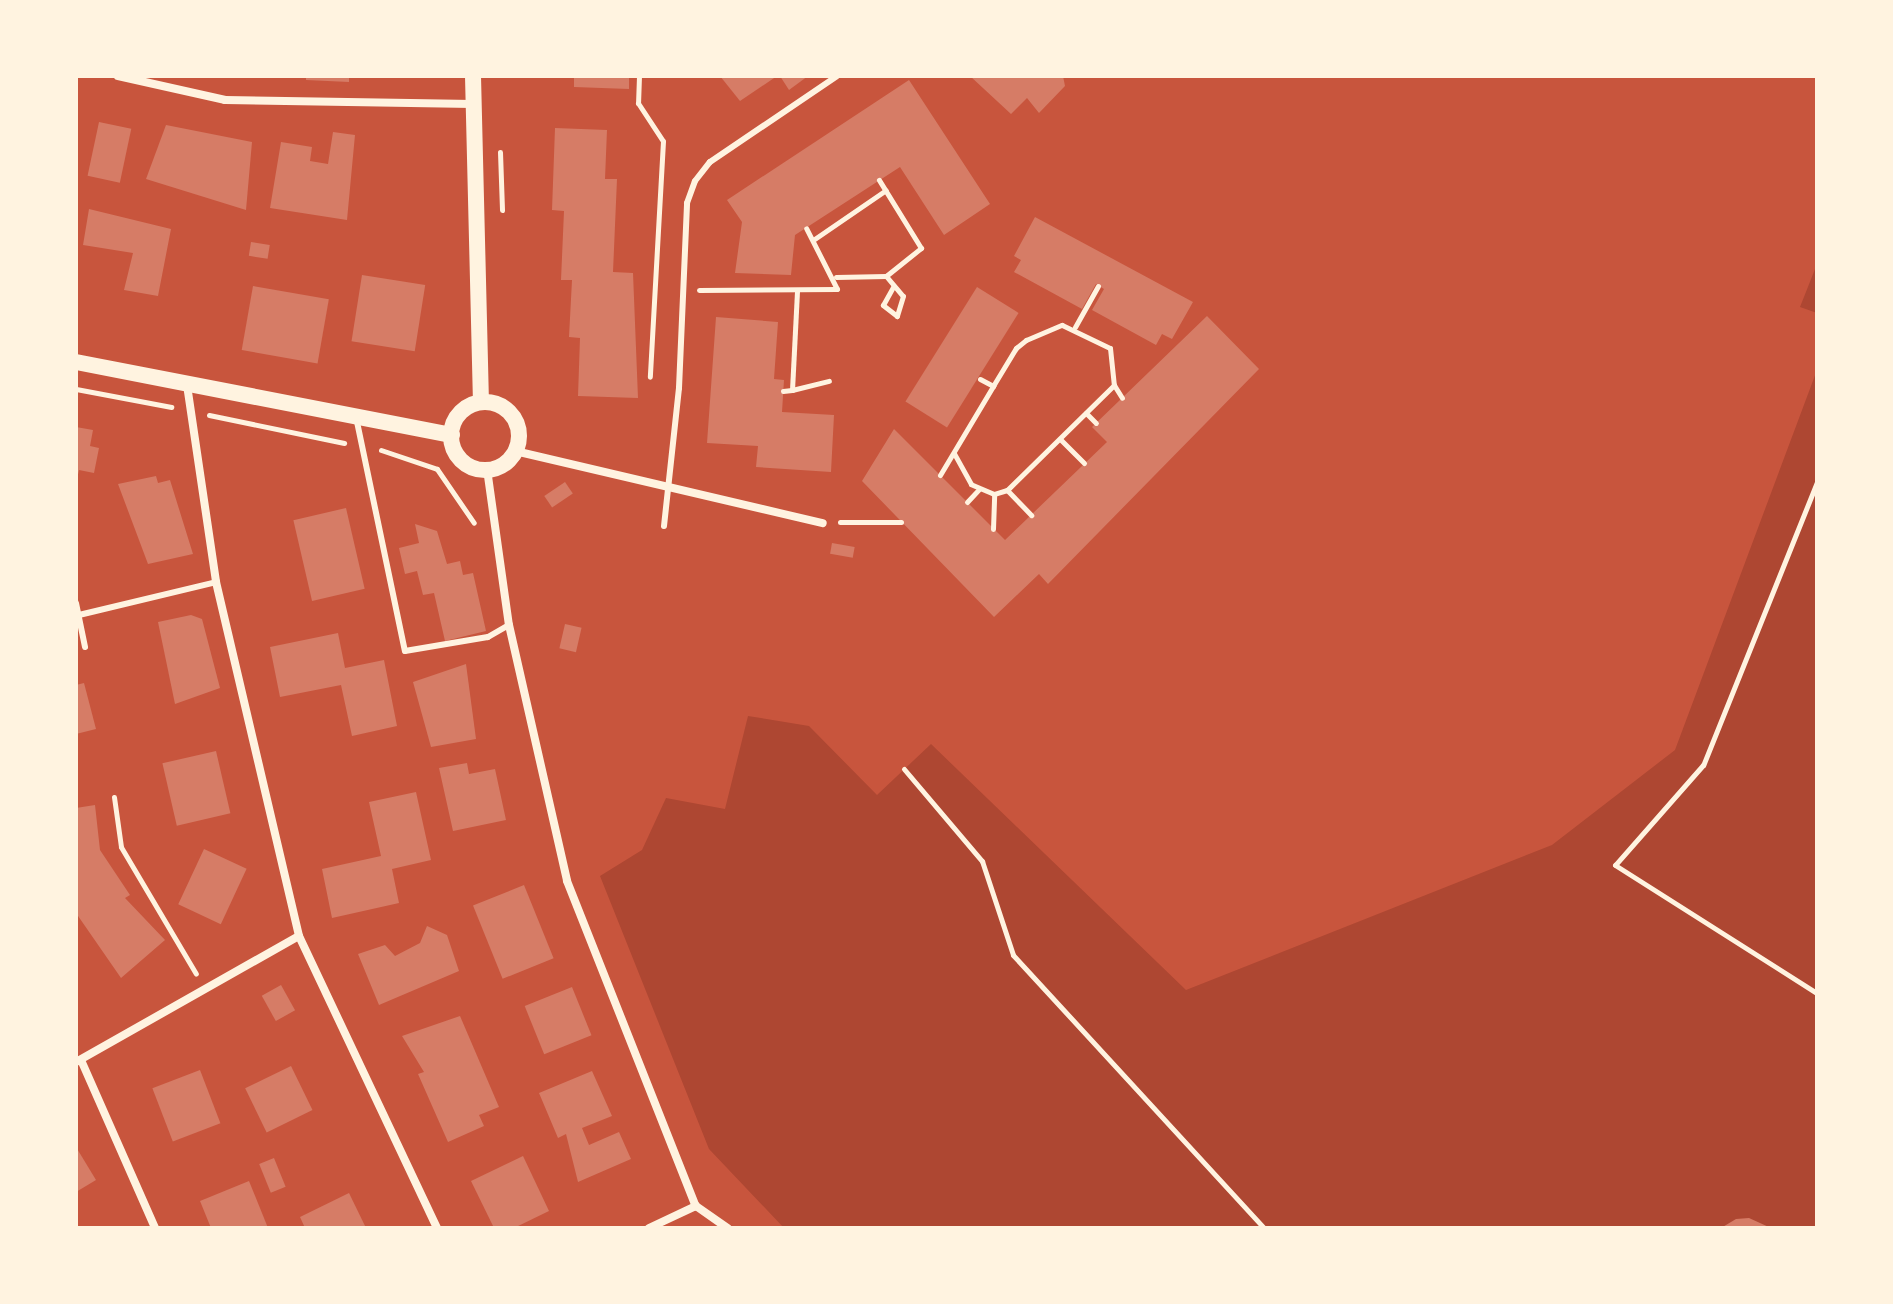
<!DOCTYPE html>
<html>
<head>
<meta charset="utf-8">
<style>
	body { margin:0 }
	#map { position:relative; width:1893px; height:1304px; overflow:hidden; background:#c8553d; font-family:"Varela Round",sans-serif }
	div>[style] { position:absolute }
	.green>* { inset:0; background:#ae4732 }
	.building>* { inset:0; background:#d67c66; transform-origin:0 0 }
	.path>* { height:5px; margin:-2.5px; padding:0 2.5px; transform-origin:2.5px; border-radius:2.5px; background:#fff3e0 }
	.service>* { height:6px; margin:-3px; padding:0 3px; transform-origin:3px; border-radius:3px; background:#fff3e0 }
	.minor>* { height:8px; margin:-4px; padding:0 4px; transform-origin:4px; border-radius:4px; background:#fff3e0 }
	.secondary>* { height:16px; margin:-8px; padding:0 8px; transform-origin:8px; border-radius:8px; background:#fff3e0 }
	.secondary>.ring { margin:-8px; padding:0; box-sizing:content-box; background:none; border:16px solid #fff3e0; border-radius:50% }
	span { translate:-50% -50%; white-space:nowrap; text-align:center; line-height:1.15; -webkit-text-stroke:6px #fff3e0; paint-order:stroke }
	.frame { position:absolute; inset:0; border:78px solid #fff3e0; pointer-events:none }
</style>
</head>
<body>
<div id="map">
	<div class="green">
		<div style="clip-path:polygon(1817px 264px,1817px 313px,1800px 307px)"></div>
		<div style="clip-path:polygon(1817px 370px,1817px 1228px,784px 1228px,709px 1149px,600px 876px,642px 850px,666px 798px,725px 809px,748px 716px,809px 726px,877px 795px,931px 744px,1186px 990px,1552px 845px,1675px 750px)"></div>
	</div>
	<div class="building">
		<div style="clip-path:polygon(306px 76px,349px 76px,349px 82px,306px 80px)"></div>
		<div style="clip-path:polygon(574px 76px,629px 76px,629px 89px,574px 87px)"></div>
		<div style="clip-path:polygon(720px 76px,777px 76px,740px 101px)"></div>
		<div style="clip-path:polygon(780px 76px,808px 76px,789px 90px)"></div>
		<div style="clip-path:polygon(970px 76px,1063px 76px,1065px 86px,1039px 113px,1027px 98px,1011px 114px)"></div>
		<div style="clip-path:polygon(909px 80px,990px 204px,944px 235px,900px 167px,795px 235px,791px 275px,735px 273px,742px 222px,727px 200px)"></div>
		<div style="left:99px;top:122px;width:33px;height:55px;rotate:12deg"></div>
		<div style="clip-path:polygon(166px 125px,252px 142px,246px 210px,146px 179px)"></div>
		<div style="clip-path:polygon(555px 128px,607px 130px,605px 179px,617px 179px,613px 272px,633px 273px,638px 398px,578px 396px,580px 338px,569px 337px,572px 280px,561px 280px,564px 211px,552px 210px)"></div>
		<div style="clip-path:polygon(333px 132px,355px 135px,347px 220px,270px 208px,281px 142px,312px 147px,310px 161px,328px 164px)"></div>
		<div style="clip-path:polygon(89px 209px,171px 229px,158px 296px,124px 290px,133px 253px,83px 245px)"></div>
		<div style="clip-path:polygon(1035px 217px,1193px 302px,1172px 339px,1162px 334px,1156px 345px,1092px 310px,1104px 289px,1096px 284px,1082px 309px,1014px 272px,1021px 260px,1014px 256px)"></div>
		<div style="left:251px;top:242px;width:19px;height:14px;rotate:9deg"></div>
		<div style="left:362px;top:275px;width:64px;height:67px;rotate:9deg"></div>
		<div style="left:253px;top:286px;width:77px;height:65px;rotate:10deg"></div>
		<div style="left:977px;top:287px;width:49px;height:135px;rotate:32deg"></div>
		<div style="clip-path:polygon(1207px 316px,1259px 369px,1048px 584px,1039px 574px,994px 617px,862px 481px,894px 429px,1005px 540px,1107px 442px,1092px 427px)"></div>
		<div style="clip-path:polygon(716px 317px,778px 322px,774px 379px,784px 380px,782px 412px,834px 415px,831px 472px,756px 467px,758px 446px,707px 443px)"></div>
		<div style="clip-path:polygon(76px 427px,93px 430px,90px 446px,99px 448px,94px 473px,79px 470px,77px 479px)"></div>
		<div style="clip-path:polygon(156px 476px,158px 483px,170px 480px,193px 554px,148px 564px,118px 484px)"></div>
		<div style="left:565px;top:482px;width:14px;height:25px;rotate:56deg"></div>
		<div style="left:346px;top:508px;width:83px;height:54px;rotate:77deg"></div>
		<div style="clip-path:polygon(415px 524px,437px 531px,447px 564px,460px 561px,463px 575px,473px 573px,486px 631px,445px 641px,434px 593px,423px 595px,417px 571px,405px 574px,399px 548px,419px 543px)"></div>
		<div style="left:832px;top:543px;width:23px;height:11px;rotate:10deg"></div>
		<div style="clip-path:polygon(191px 615px,202px 619px,220px 688px,175px 704px,158px 622px)"></div>
		<div style="left:565px;top:624px;width:17px;height:25px;rotate:13deg"></div>
		<div style="clip-path:polygon(338px 633px,345px 668px,384px 660px,397px 726px,352px 736px,341px 685px,280px 697px,270px 647px)"></div>
		<div style="clip-path:polygon(466px 664px,476px 739px,431px 747px,413px 682px)"></div>
		<div style="clip-path:polygon(84px 683px,96px 729px,76px 734px,76px 685px)"></div>
		<div style="left:216px;top:751px;width:64px;height:55px;rotate:77deg"></div>
		<div style="clip-path:polygon(467px 763px,469px 774px,495px 769px,506px 820px,453px 831px,439px 768px)"></div>
		<div style="clip-path:polygon(416px 792px,431px 860px,392px 869px,399px 903px,332px 918px,322px 869px,381px 856px,369px 802px)"></div>
		<div style="clip-path:polygon(95px 805px,100px 850px,130px 895px,125px 898px,165px 940px,121px 978px,76px 913px,76px 808px)"></div>
		<div style="left:204px;top:849px;width:47px;height:61px;rotate:25deg"></div>
		<div style="left:524px;top:885px;width:79px;height:55px;rotate:68deg"></div>
		<div style="clip-path:polygon(427px 926px,447px 935px,459px 971px,379px 1005px,358px 954px,385px 945px,395px 956px,420px 943px)"></div>
		<div style="left:281px;top:985px;width:29px;height:22px;rotate:61deg"></div>
		<div style="left:572px;top:987px;width:52px;height:51px;rotate:68deg"></div>
		<div style="clip-path:polygon(460px 1016px,499px 1107px,479px 1115px,484px 1126px,448px 1142px,418px 1074px,424px 1072px,402px 1036px)"></div>
		<div style="left:291px;top:1066px;width:49px;height:51px;rotate:64deg"></div>
		<div style="left:200px;top:1070px;width:57px;height:51px;rotate:69deg"></div>
		<div style="clip-path:polygon(592px 1071px,612px 1116px,582px 1128px,589px 1145px,619px 1132px,631px 1159px,578px 1182px,566px 1134px,558px 1138px,539px 1093px)"></div>
		<div style="clip-path:polygon(76px 1147px,96px 1180px,76px 1192px)"></div>
		<div style="clip-path:polygon(523px 1156px,549px 1211px,514px 1228px,494px 1228px,471px 1181px)"></div>
		<div style="left:274px;top:1158px;width:31px;height:16px;rotate:68deg"></div>
		<div style="clip-path:polygon(249px 1181px,268px 1228px,211px 1228px,200px 1201px)"></div>
		<div style="clip-path:polygon(349px 1193px,366px 1228px,305px 1228px,300px 1217px)"></div>
		<div style="clip-path:polygon(1749px 1218px,1771px 1228px,1721px 1228px,1736px 1219px)"></div>
	</div>
	<div class="path">
		<div style="left:639px;top:76px;width:27px;rotate:92deg"></div>
		<div style="left:638px;top:103px;width:45px;rotate:56.7deg"></div>
		<div style="left:663px;top:141px;width:236px;rotate:93.2deg"></div>
		<div style="left:500px;top:152px;width:58px;rotate:88deg"></div>
		<div style="left:813px;top:240px;width:88px;rotate:-34.4deg"></div>
		<div style="left:886px;top:276px;width:26px;rotate:50deg"></div>
		<div style="left:903px;top:296px;width:21px;rotate:107deg"></div>
		<div style="left:897px;top:316px;width:18px;rotate:-142deg"></div>
		<div style="left:883px;top:305px;width:21px;rotate:-61deg"></div>
		<div style="left:836px;top:277px;width:50px;rotate:-1.1deg"></div>
		<div style="left:886px;top:276px;width:45px;rotate:-38.7deg"></div>
		<div style="left:921px;top:248px;width:80px;rotate:-121.7deg"></div>
		<div style="left:699px;top:290px;width:138px;rotate:-0.4deg"></div>
		<div style="left:837px;top:289px;width:68px;rotate:-116.9deg"></div>
		<div style="left:1075px;top:327px;width:47px;rotate:-60.7deg"></div>
		<div style="left:980px;top:379px;width:15px;rotate:28deg"></div>
		<div style="left:1114px;top:385px;width:15px;rotate:58deg"></div>
		<div style="left:76px;top:389px;width:97px;rotate:10.7deg"></div>
		<div style="left:792px;top:390px;width:38px;rotate:-14deg"></div>
		<div style="left:783px;top:391px;width:9px;rotate:-6deg"></div>
		<div style="left:792px;top:390px;width:100px;rotate:-87.1deg"></div>
		<div style="left:1086px;top:413px;width:14px;rotate:45deg"></div>
		<div style="left:209px;top:415px;width:138px;rotate:11.7deg"></div>
		<div style="left:1060px;top:439px;width:34px;rotate:45deg"></div>
		<div style="left:381px;top:450px;width:59px;rotate:18.7deg"></div>
		<div style="left:437px;top:469px;width:65px;rotate:55.6deg"></div>
		<div style="left:940px;top:475px;width:104px;rotate:-59.2deg"></div>
		<div style="left:993px;top:386px;width:44px;rotate:-58.8deg"></div>
		<div style="left:1016px;top:348px;width:13px;rotate:-39deg"></div>
		<div style="left:1026px;top:340px;width:39px;rotate:-23deg"></div>
		<div style="left:1062px;top:325px;width:53px;rotate:25.6deg"></div>
		<div style="left:1110px;top:348px;width:37px;rotate:84deg"></div>
		<div style="left:1114px;top:385px;width:150px;rotate:135.5deg"></div>
		<div style="left:1007px;top:490px;width:14px;rotate:163deg"></div>
		<div style="left:994px;top:494px;width:25px;rotate:-157deg"></div>
		<div style="left:971px;top:484px;width:35px;rotate:-119deg"></div>
		<div style="left:1817px;top:482px;width:305px;rotate:111.9deg"></div>
		<div style="left:1703px;top:765px;width:133px;rotate:131.3deg"></div>
		<div style="left:1615px;top:865px;width:239px;rotate:32.4deg"></div>
		<div style="left:1007px;top:490px;width:35px;rotate:46deg"></div>
		<div style="left:967px;top:502px;width:18px;rotate:-47deg"></div>
		<div style="left:840px;top:522px;width:61px"></div>
		<div style="left:993px;top:529px;width:35px;rotate:-88deg"></div>
		<div style="left:904px;top:769px;width:121px;rotate:49.7deg"></div>
		<div style="left:982px;top:861px;width:99px;rotate:71.7deg"></div>
		<div style="left:1013px;top:955px;width:371px;rotate:47.4deg"></div>
		<div style="left:114px;top:797px;width:50px;rotate:82deg"></div>
		<div style="left:121px;top:847px;width:147px;rotate:59.4deg"></div>
	</div>
	<div class="service">
		<div style="left:356px;top:417px;width:239px;rotate:78.2deg"></div>
		<div style="left:405px;top:651px;width:84px;rotate:-9.6deg"></div>
		<div style="left:488px;top:637px;width:24px;rotate:-30deg"></div>
		<div style="left:664px;top:526px;width:139px;rotate:-83.8deg"></div>
		<div style="left:679px;top:388px;width:185px;rotate:-87.5deg"></div>
		<div style="left:687px;top:203px;width:23px;rotate:-70deg"></div>
		<div style="left:695px;top:181px;width:24px;rotate:-52deg"></div>
		<div style="left:710px;top:162px;width:153px;rotate:-34.1deg"></div>
		<div style="left:76px;top:603px;width:45px;rotate:78.4deg"></div>
		<div style="left:79px;top:615px;width:141px;rotate:-13.5deg"></div>
	</div>
	<div class="minor">
		<div style="left:118px;top:76px;width:110px;rotate:12.6deg"></div>
		<div style="left:225px;top:100px;width:248px;rotate:0.9deg"></div>
		<div style="left:187px;top:385px;width:199px;rotate:81.6deg"></div>
		<div style="left:216px;top:582px;width:364px;rotate:76.8deg"></div>
		<div style="left:299px;top:936px;width:323px;rotate:64.7deg"></div>
		<div style="left:515px;top:451px;width:316px;rotate:13.2deg"></div>
		<div style="left:487px;top:469px;width:158px;rotate:82deg"></div>
		<div style="left:509px;top:625px;width:262px;rotate:77.2deg"></div>
		<div style="left:567px;top:881px;width:350px;rotate:68.4deg"></div>
		<div style="left:696px;top:1206px;width:39px;rotate:35deg"></div>
		<div style="left:81px;top:1060px;width:184px;rotate:66.2deg"></div>
		<div style="left:76px;top:1062px;width:256px;rotate:-29.5deg"></div>
		<div style="left:649px;top:1228px;width:52px;rotate:-25.1deg"></div>
	</div>
	<div class="secondary">
		<div style="left:473px;top:76px;width:326px;rotate:88.6deg"></div>
		<div style="left:76px;top:362px;width:383px;rotate:11deg"></div>
		<div class="ring" style="left:451px;top:402px;width:52px;height:52px"></div>
	</div>
	<div class="frame"></div>
</div>
</body>
</html>
